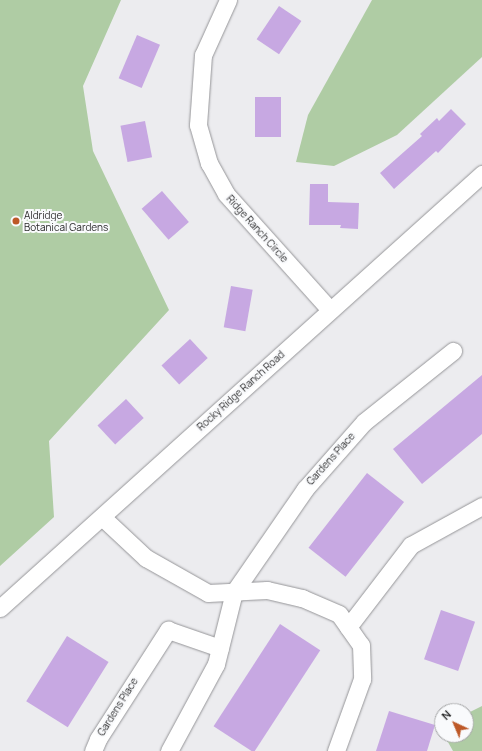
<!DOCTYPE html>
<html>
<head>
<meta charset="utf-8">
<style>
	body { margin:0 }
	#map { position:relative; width:482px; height:751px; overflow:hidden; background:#ececef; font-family:Manrope,sans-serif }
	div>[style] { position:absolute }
	.green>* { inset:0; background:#afcca4 }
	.building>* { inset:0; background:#c7a8e2; transform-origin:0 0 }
	.roads { filter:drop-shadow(0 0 1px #959598) drop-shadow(0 0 1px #959598) }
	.street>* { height:17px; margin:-8.5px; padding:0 8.5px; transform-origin:8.5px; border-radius:8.5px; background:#fff }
	.dots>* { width:11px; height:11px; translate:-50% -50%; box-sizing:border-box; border:2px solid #f9fafc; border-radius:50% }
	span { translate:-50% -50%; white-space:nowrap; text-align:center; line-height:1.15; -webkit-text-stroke:4px #f9fafc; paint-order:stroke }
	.poi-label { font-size:10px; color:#2a2a2b }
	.left { translate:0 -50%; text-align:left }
	.street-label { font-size:10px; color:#2a2a2b }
	.north { position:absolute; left:434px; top:703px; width:40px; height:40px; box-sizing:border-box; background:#f9fafc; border:1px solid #a6a7a8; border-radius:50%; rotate:316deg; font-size:11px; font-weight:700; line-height:16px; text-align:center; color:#2a2a2b }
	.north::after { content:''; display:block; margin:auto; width:14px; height:18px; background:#bd5827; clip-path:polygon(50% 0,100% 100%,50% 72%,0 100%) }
</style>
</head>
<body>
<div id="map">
	<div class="green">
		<div style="clip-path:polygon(0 0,121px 0,83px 86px,93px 151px,169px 310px,49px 441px,54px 517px,0 566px)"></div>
		<div style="clip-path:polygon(372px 0,482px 0,482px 57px,397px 135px,334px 166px,296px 162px,308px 115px)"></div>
		<div style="clip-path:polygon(482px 706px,482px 751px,453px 751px,444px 735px,466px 735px,466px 714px)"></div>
	</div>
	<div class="building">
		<div style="left:279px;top:6px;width:27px;height:40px;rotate:34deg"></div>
		<div style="left:137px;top:35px;width:25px;height:47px;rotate:23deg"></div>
		<div style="left:255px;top:97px;width:26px;height:40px"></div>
		<div style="clip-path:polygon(451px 109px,466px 124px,438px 153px,436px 151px,394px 189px,380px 173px,422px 136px,420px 134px,437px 118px,439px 121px)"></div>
		<div style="left:145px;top:121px;width:37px;height:25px;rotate:79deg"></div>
		<div style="clip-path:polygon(310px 184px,328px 184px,328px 202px,359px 203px,358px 229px,340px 228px,341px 225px,309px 225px)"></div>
		<div style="left:162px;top:191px;width:41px;height:27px;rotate:49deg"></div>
		<div style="left:231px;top:286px;width:22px;height:42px;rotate:10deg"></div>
		<div style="left:190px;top:339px;width:26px;height:39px;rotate:47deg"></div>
		<div style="clip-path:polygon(482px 375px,482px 434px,422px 484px,393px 449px)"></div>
		<div style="left:126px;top:399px;width:26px;height:39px;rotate:47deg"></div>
		<div style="left:367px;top:473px;width:47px;height:95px;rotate:38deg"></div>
		<div style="left:441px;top:610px;width:36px;height:52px;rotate:19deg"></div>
		<div style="left:280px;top:624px;width:48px;height:122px;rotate:33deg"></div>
		<div style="left:67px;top:636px;width:49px;height:77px;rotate:32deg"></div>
		<div style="clip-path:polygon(389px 711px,435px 725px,427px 751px,376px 751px)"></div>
	</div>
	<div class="roads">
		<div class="street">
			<div style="left:228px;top:0;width:60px;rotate:114.4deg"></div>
			<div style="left:203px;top:55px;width:70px;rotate:94.1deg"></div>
			<div style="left:198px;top:125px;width:40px;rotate:74deg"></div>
			<div style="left:209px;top:163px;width:35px;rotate:61deg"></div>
			<div style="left:226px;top:194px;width:156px;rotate:48.1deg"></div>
			<div style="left:102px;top:517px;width:60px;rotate:43deg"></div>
			<div style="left:146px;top:558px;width:71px;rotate:29.4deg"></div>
			<div style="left:208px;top:593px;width:59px;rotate:-2.9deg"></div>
			<div style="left:267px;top:590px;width:36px;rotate:13deg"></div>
			<div style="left:302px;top:598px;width:40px;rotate:23.4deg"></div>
			<div style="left:339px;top:614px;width:38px;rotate:55deg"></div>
			<div style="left:361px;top:645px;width:34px;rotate:88deg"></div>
			<div style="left:362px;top:679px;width:77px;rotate:109.9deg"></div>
			<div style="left:0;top:608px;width:649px;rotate:-42deg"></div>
			<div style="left:348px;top:627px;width:103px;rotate:-52.5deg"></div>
			<div style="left:411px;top:545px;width:81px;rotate:-28.8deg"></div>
			<div style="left:93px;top:751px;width:13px;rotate:-67deg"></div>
			<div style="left:98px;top:739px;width:130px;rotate:-57.3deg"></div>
			<div style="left:168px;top:630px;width:55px;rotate:19.1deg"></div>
			<div style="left:169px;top:751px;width:99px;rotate:-61.6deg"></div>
			<div style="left:216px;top:664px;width:74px;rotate:-76deg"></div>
			<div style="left:234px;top:592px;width:125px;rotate:-55.4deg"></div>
			<div style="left:305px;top:489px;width:89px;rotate:-48.6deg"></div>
			<div style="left:364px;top:422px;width:114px;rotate:-38.6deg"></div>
		</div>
	</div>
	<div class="dots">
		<div style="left:16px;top:221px;background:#bd5827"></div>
	</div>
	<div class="poi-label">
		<span class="left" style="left:24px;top:221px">Aldridge<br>Botanical Gardens</span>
	</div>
	<div class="street-label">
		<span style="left:257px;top:229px;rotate:48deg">Ridge Ranch Circle</span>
		<span style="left:241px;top:391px;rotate:-42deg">Rocky Ridge Ranch Road</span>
		<span style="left:331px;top:459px;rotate:-48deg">Gardens Place</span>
		<span style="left:118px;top:707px;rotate:-58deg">Gardens Place</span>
	</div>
	<div class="north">N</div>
</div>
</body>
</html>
